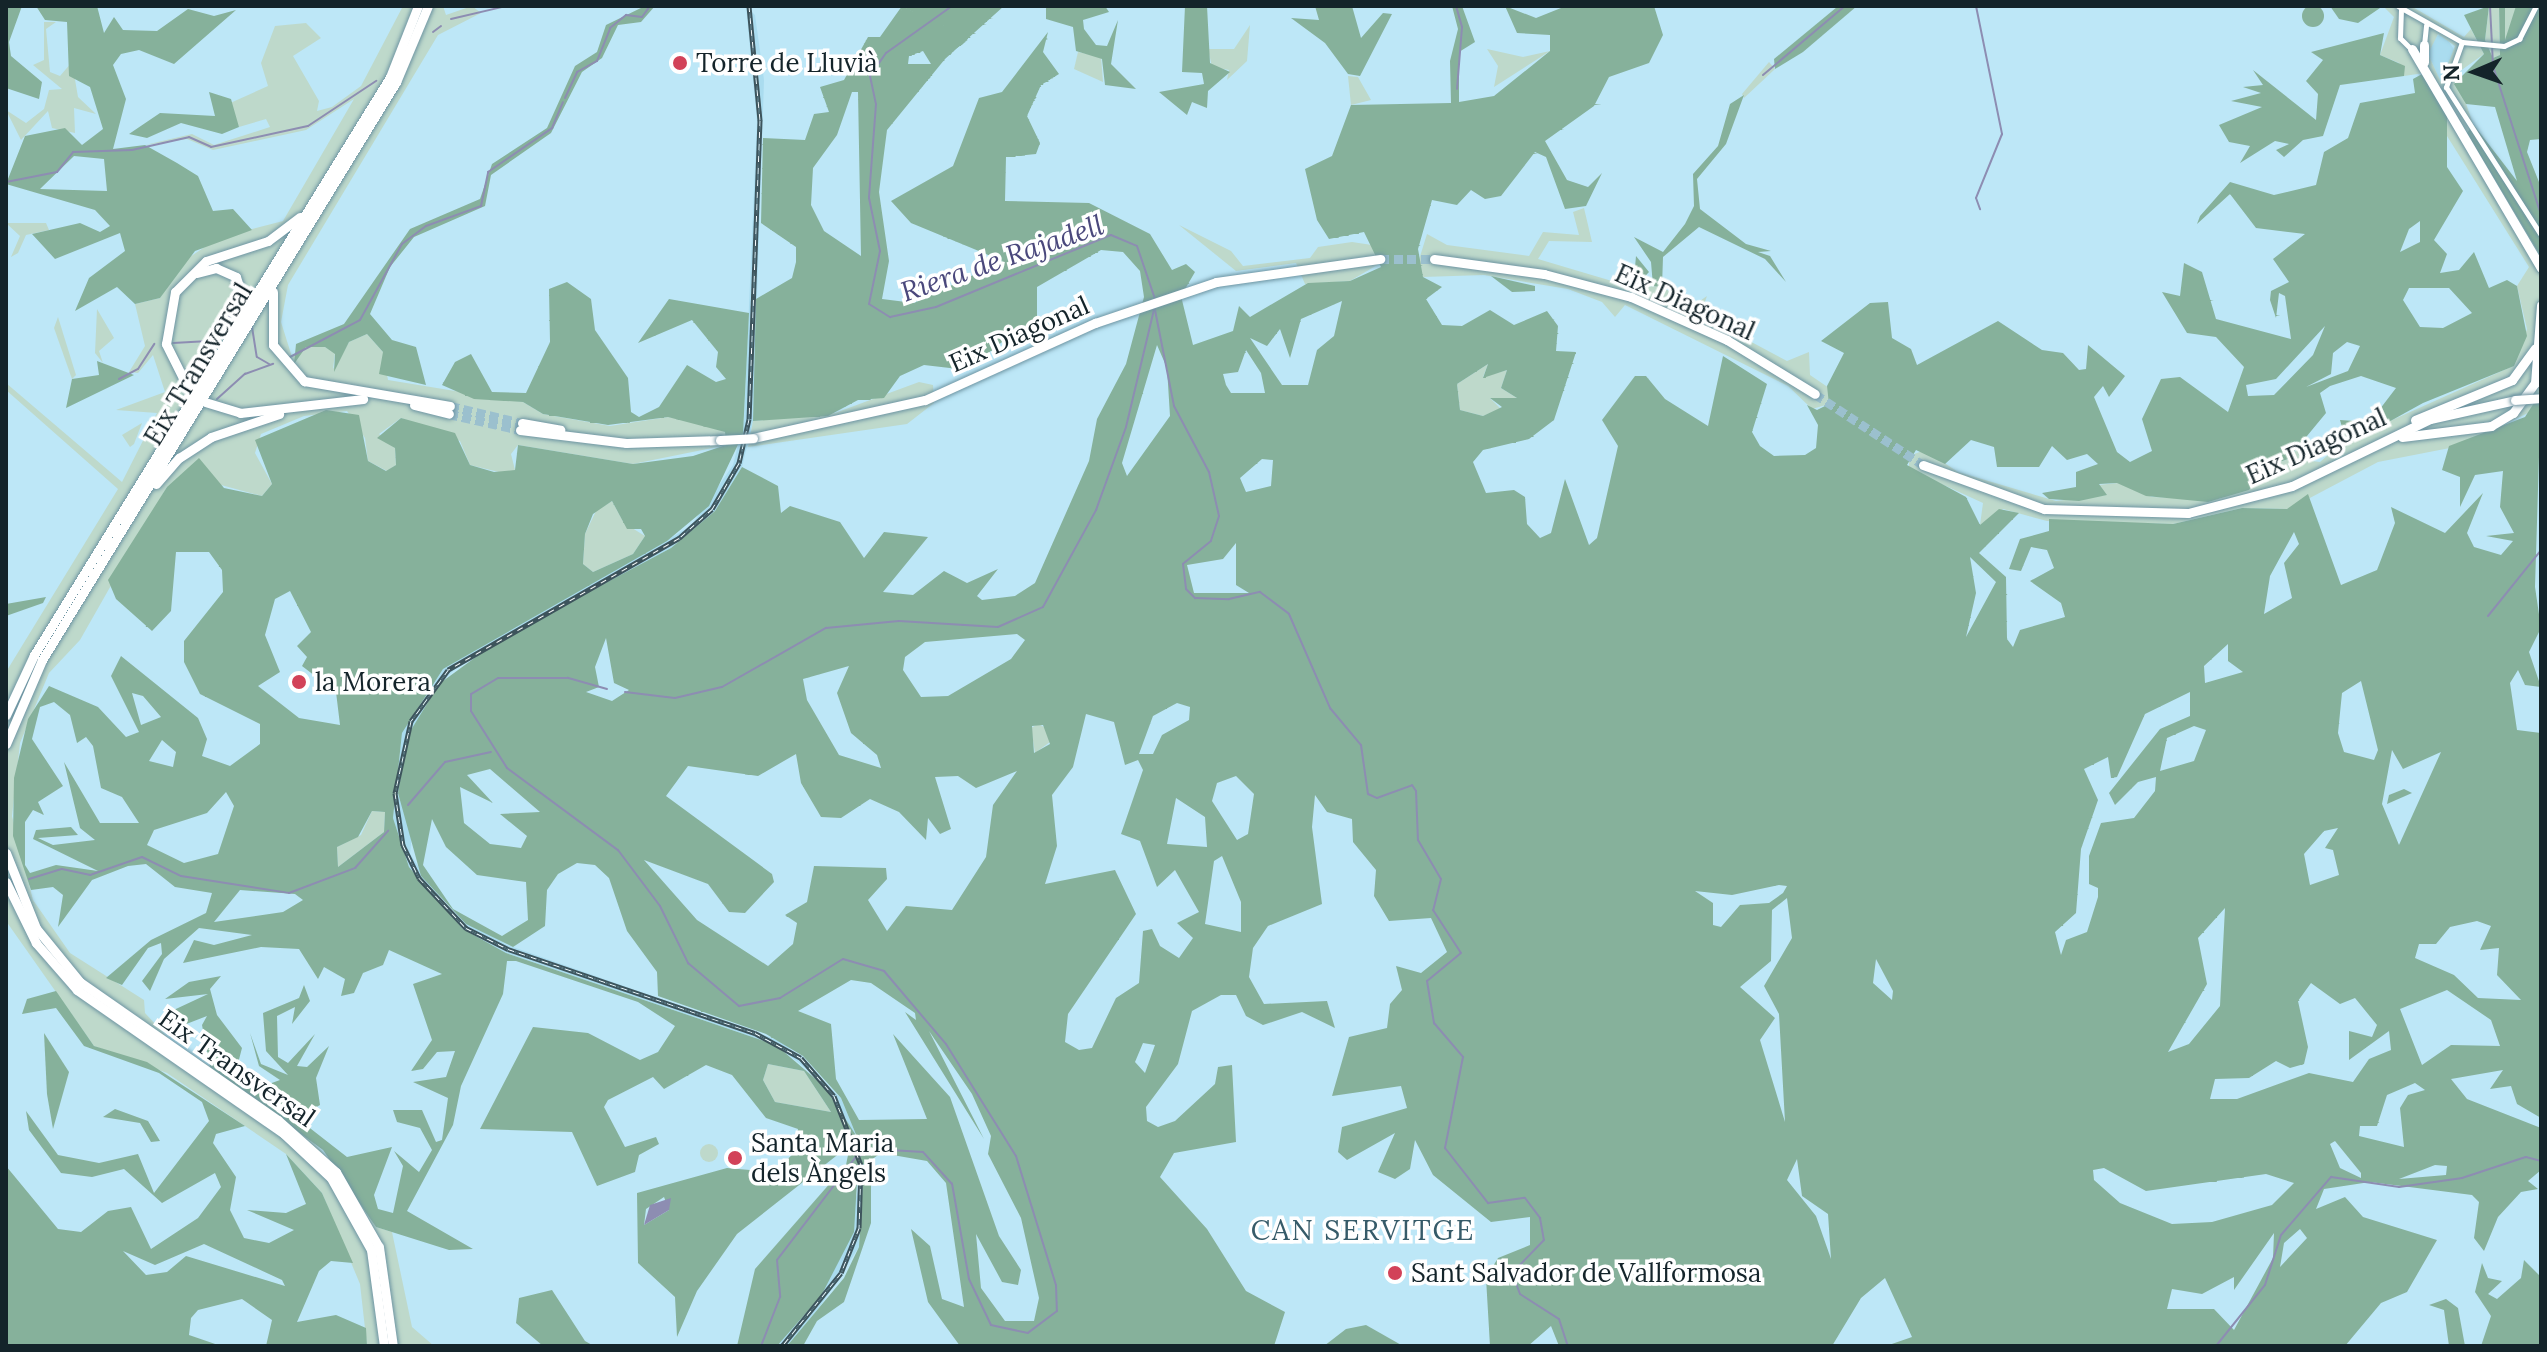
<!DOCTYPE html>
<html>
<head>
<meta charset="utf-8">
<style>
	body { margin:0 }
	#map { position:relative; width:2547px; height:1352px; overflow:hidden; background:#bde7f7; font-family:Lora,serif }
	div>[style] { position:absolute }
	.built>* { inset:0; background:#aadcef }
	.green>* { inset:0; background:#bed9cb }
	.round { border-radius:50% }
	.forest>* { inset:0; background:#86b19b }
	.water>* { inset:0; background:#8d8db2 }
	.stream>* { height:2px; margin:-1px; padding:0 1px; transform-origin:1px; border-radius:1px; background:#8d8db2 }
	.highway-tunnel>* { height:9px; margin-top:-4.5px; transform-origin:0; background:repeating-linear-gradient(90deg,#9bc0ce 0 9px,transparent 0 13.5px) }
	.roads { filter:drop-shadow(0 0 2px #6d94a2) drop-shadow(0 0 2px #6d94a2) }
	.minor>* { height:5px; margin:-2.5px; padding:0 2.5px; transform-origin:2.5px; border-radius:2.5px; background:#fff }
	.highway>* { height:9px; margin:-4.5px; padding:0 4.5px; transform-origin:4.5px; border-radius:4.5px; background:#fff }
	.rail>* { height:5px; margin-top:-2.5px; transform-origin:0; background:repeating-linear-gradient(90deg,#fff 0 6px,#3d545c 0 12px); box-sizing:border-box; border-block:2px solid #3d545c }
	.bridges { filter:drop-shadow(0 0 2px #6d94a2) drop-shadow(0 0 2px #6d94a2) }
	.highway-bridge>* { height:9px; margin:-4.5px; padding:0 4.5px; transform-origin:4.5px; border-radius:4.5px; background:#fff }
	.dots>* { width:22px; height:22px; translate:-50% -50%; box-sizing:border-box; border:4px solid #fff; border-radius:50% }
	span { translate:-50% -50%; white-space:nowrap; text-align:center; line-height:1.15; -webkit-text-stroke:7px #fff; paint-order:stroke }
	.poi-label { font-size:26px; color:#14242a }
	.left { translate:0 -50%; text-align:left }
	.street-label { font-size:26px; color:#14242a }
	.water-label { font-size:28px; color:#4a487c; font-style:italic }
	.neighbourhood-label { font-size:28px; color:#365b69; letter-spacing:2px }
	.frame { position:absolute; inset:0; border:8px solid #14242a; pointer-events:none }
	.north { position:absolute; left:2435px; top:32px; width:80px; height:80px; -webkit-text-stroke:6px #fff; paint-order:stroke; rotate:268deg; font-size:22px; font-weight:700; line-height:32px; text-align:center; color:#14242a }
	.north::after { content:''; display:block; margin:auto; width:28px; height:36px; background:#14242a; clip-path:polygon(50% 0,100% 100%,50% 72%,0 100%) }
</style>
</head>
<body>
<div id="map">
	<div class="built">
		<div style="clip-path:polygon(746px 6px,755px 15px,764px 80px,753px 421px,742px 467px,715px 511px,671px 548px,462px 662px,440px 684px,425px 703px,410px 854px,447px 908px,507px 945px,783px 1042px,841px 1098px,857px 1137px,852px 1139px,814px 1075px,776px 1045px,506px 953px,463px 929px,409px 867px,393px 818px,402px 733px,443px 669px,691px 526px,733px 465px,744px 421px,757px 121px)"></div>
		<div style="clip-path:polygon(2444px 34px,2455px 51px,2441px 83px,2428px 53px,2433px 37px)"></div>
		<div style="clip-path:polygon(864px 1164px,859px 1247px,821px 1305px,787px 1346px,777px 1346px,821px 1296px,860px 1186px,858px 1165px)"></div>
	</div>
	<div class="green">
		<div style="clip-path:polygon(403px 6px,443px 6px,446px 15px,472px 6px,481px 13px,438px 35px,288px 285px,281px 322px,292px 357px,306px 347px,325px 347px,335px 353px,333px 369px,349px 342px,367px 334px,383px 352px,388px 380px,523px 402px,543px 414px,610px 426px,668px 417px,706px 422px,725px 432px,727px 445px,633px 464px,518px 445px,511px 454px,515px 470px,507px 474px,470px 465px,460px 441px,401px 418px,379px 434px,395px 448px,396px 465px,387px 471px,368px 461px,365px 438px,347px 411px,304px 416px,261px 434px,255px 453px,272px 484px,262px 496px,221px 485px,167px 487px,80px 640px,49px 673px,20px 743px,12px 816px,33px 900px,70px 953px,144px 1000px,145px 1013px,169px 1039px,293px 1122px,343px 1173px,376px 1227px,392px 1232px,412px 1327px,434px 1346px,367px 1346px,360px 1284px,322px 1193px,286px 1154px,167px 1073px,94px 1046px,6px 921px,6px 672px,118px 489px,6px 390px,6px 383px,122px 482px,157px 413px,116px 410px,165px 392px,153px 355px,138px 373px,129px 372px,145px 346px,135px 304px,160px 298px,181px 263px,218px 238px,283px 221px,354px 99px,306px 130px,213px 150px,187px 139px,145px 145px,192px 134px,214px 145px,270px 127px,266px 119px,239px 127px,228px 104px,268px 86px,261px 63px,275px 26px,306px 23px,321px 38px,293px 56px,319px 101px,317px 111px,332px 107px,361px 86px)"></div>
		<div style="clip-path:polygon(evenodd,2383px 6px,2411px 6px,2464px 37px,2471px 29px,2484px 54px,2456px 74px,2473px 124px,2467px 133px,2541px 257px,2541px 392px,2530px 412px,2460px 446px,2378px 462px,2289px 509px,2242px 508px,2173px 524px,2047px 521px,2003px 509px,1980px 525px,1983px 503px,1909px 469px,1909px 456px,1925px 450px,1958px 472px,2056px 501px,2106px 495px,2098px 485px,2118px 483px,2152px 497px,2219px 499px,2264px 480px,2268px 466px,2288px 459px,2308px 437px,2304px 460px,2320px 462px,2343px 442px,2513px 366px,2527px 329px,2517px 286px,2529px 267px,2442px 128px,2424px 73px,2404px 76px,2399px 63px,2380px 55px,2394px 17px,2383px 6px,2438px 34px,2455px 46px,2441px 82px,2428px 54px,2438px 34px)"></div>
		<div style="clip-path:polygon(2489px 6px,2499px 6px,2500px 55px,2493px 58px,2485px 40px)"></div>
		<div style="clip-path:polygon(2505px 6px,2516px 6px,2516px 22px,2505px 40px)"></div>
		<div style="clip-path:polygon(44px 22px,56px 22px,46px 29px,50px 72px,60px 76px,72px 62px,78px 97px,96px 114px,74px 108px,75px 133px,52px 128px,48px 111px,21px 140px,6px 110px,26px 123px,44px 109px,49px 90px,62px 89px,33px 65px,44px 60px)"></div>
		<div style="clip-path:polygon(1250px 25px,1247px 61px,1227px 80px,1229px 70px,1212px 67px,1208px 49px,1234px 49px)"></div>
		<div style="clip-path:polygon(1487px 49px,1523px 57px,1550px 51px,1494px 87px,1498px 66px)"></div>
		<div style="clip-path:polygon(1078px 52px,1101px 57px,1103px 82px,1074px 69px)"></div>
		<div style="clip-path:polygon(1769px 62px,1775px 69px,1744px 98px,1742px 94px)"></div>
		<div style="clip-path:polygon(1348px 76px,1358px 77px,1371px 100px,1351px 105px)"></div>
		<div style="clip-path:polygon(1584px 208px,1592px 242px,1549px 241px,1538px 259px,1632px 287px,1660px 286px,1694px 305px,1707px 296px,1701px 313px,1712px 321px,1787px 361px,1809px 352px,1810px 375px,1832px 390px,1829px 404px,1812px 409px,1788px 386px,1625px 305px,1615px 317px,1602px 302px,1568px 289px,1484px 275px,1423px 277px,1417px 266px,1427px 234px,1447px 245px,1529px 256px,1543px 232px,1579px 235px,1573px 212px)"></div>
		<div style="clip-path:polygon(6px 223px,46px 223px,49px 230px,26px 235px,18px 253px,11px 257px,20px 236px)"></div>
		<div style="clip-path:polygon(1179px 225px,1231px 251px,1243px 266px,1310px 258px,1318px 247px,1352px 242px,1372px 245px,1384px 261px,1350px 281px,1305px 284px,1296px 263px,1236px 271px)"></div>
		<div style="clip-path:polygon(97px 309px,114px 338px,99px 351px,103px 363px,95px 353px)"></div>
		<div style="clip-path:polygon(58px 317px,76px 375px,72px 379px,54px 328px)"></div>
		<div style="clip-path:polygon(1488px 364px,1483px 377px,1507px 370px,1501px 388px,1517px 398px,1490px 398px,1501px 409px,1483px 416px,1460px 410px,1457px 384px)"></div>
		<div style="clip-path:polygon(919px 382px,933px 385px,934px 403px,907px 424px,748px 447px,753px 421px,835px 413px)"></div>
		<div style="clip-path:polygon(142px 423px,134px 444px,130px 447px,122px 435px)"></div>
		<div style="clip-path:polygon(612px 501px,624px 523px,645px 536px,633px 554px,593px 572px,583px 564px,585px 534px,596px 511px)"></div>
		<div style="clip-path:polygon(1038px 724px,1050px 730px,1050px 742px,1035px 753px,1031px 728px)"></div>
		<div style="clip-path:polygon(372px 811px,385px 812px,384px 832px,338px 867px,337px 847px,361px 835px)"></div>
		<div style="clip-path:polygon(768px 1064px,804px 1071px,831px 1112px,775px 1102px,763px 1080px)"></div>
		<div class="round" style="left:700px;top:1144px;width:18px;height:18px"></div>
	</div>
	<div class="forest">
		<div class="round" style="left:2302px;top:5px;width:22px;height:22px"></div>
		<div style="clip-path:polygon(6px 6px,22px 6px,9px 42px,11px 56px,42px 82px,39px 99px,6px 88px)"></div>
		<div style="clip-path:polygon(evenodd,36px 6px,97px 6px,104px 33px,114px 17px,123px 30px,157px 31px,188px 9px,214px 16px,236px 10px,174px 64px,139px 50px,121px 54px,113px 65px,126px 99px,113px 149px,145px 145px,177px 163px,198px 176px,213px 211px,233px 209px,252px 230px,195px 251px,160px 298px,135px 304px,117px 287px,75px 311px,89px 278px,125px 251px,120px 233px,55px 259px,32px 234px,80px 223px,100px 232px,110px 226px,95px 210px,6px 184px,25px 136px,65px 128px,82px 145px,103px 129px,90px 87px,69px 76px,67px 22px,45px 20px,36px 6px,74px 156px,104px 159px,107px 191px,40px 189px,74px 156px)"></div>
		<div style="clip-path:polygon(645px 6px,655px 6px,641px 22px,618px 25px,602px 58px,582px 72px,551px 133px,491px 175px,485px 206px,414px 237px,390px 267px,370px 314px,392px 340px,416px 347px,426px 385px,379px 374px,383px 352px,367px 334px,349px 342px,334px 372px,335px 354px,325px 347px,306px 347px,294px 364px,296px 344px,344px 324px,410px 229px,480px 199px,492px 164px,547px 128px,575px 66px,597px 52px,606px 25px)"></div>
		<div style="clip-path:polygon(evenodd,902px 6px,1004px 6px,945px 59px,887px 130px,879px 192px,889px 261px,882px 299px,914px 303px,1003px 261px,911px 223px,891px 201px,953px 166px,979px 98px,1002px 92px,1048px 32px,1043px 52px,1059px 74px,1041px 85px,1027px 116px,1040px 143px,1036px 154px,1006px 157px,1005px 201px,1089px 203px,1150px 234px,1172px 270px,1186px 264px,1195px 272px,1181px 296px,1193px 345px,1233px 331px,1239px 306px,1250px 317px,1308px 283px,1350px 281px,1381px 267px,1364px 232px,1329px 239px,1317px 220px,1305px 169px,1332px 156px,1351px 105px,1451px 103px,1450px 61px,1458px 29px,1452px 6px,1462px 6px,1475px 42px,1459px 52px,1459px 102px,1494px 96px,1550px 51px,1550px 35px,1517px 33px,1505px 6px,1536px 18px,1566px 6px,1654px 6px,1663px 35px,1649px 63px,1609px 77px,1594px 106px,1545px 141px,1567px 180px,1588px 187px,1602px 173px,1586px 206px,1565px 209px,1546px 157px,1535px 152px,1501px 196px,1485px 199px,1471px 190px,1457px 205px,1432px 200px,1418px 249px,1423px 277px,1442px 287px,1426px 299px,1442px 325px,1462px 326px,1490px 310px,1514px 325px,1547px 311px,1558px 326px,1556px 351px,1576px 352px,1554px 420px,1529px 439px,1483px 450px,1473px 462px,1486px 493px,1514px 490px,1525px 497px,1527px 524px,1540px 538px,1551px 533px,1565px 479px,1589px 545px,1597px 538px,1618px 446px,1602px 420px,1635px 376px,1646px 376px,1665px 399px,1708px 426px,1723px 356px,1767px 384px,1752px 432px,1760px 446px,1774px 456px,1805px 455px,1816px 448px,1818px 425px,1807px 405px,1817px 410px,1829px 404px,1827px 386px,1844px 353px,1821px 341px,1870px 303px,1888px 302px,1892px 338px,1911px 349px,1917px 365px,1998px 321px,2042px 350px,2063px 353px,2079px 370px,2086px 369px,2088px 345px,2125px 376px,2109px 397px,2103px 386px,2094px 397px,2117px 452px,2130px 462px,2152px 451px,2142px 419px,2161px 379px,2180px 377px,2228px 412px,2244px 367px,2216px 337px,2187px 333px,2162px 292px,2180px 296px,2184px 263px,2202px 272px,2216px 319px,2291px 339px,2285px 296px,2279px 293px,2276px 318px,2270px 300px,2271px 291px,2289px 282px,2273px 259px,2305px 234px,2256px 228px,2230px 194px,2197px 224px,2200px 216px,2230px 182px,2274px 195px,2316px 185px,2324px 152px,2348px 138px,2360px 103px,2415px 93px,2413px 79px,2424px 73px,2447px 115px,2447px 167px,2463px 191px,2434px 240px,2447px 254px,2440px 273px,2459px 270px,2474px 252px,2489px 288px,2507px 280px,2517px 286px,2527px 336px,2514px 366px,2423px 403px,2347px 445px,2340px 420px,2370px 422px,2396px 388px,2361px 376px,2330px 386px,2320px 393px,2326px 413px,2288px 459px,2268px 466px,2249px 490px,2208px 502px,2146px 496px,2117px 483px,2099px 484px,2107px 495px,2079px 501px,2049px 499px,2042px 493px,2076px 487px,2076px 472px,2098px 464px,2087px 454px,2067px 460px,2052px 446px,2039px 467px,1997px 467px,1994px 447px,1971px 440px,1945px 464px,1916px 450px,1907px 465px,1966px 497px,1980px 525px,1999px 509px,2019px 513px,1979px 553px,2006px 577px,2007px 639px,2013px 647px,2020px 630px,2065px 617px,2061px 603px,2030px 581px,2054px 568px,2047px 550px,2031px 547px,2021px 571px,2009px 569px,2020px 539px,2049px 531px,2049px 519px,2173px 524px,2242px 508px,2287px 509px,2308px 494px,2341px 585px,2377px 570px,2395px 523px,2391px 507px,2445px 533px,2483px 493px,2467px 533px,2474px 547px,2501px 555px,2513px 541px,2486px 536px,2514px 533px,2500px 507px,2503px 471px,2475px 475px,2460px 507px,2460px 477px,2442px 470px,2449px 446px,2525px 417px,2541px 392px,2535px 587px,2541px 628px,2529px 652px,2541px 687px,2525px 685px,2518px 670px,2510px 683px,2517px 730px,2541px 733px,2541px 1118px,2517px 1104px,2511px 1086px,2490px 1089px,2503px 1070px,2451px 1079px,2467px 1099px,2541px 1128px,2541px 1170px,2528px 1181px,2538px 1189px,2521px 1192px,2498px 1217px,2484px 1251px,2474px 1238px,2479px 1202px,2472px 1195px,2370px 1182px,2324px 1189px,2316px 1209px,2345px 1197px,2363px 1217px,2437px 1240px,2407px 1292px,2381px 1303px,2345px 1346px,1886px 1346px,1912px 1337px,1885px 1278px,1861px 1298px,1832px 1346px,1559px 1346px,1551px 1326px,1528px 1346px,1490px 1346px,1486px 1278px,1498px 1258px,1530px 1245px,1530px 1217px,1491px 1222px,1433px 1175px,1415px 1140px,1410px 1169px,1395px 1179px,1378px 1172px,1395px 1133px,1347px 1160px,1338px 1152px,1342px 1127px,1407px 1108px,1401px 1086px,1332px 1096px,1349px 1037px,1387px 1028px,1390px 1004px,1402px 990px,1396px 966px,1421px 973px,1447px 952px,1431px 918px,1389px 921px,1374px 896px,1376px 870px,1353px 842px,1352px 819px,1327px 812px,1315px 795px,1312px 827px,1322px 904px,1268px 926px,1253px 948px,1249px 977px,1264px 1004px,1327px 1001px,1335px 1028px,1302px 1012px,1263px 1025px,1246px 1016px,1236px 995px,1221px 995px,1192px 1011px,1178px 1064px,1146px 1107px,1147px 1121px,1158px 1127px,1175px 1121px,1215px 1084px,1218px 1067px,1232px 1065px,1236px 1142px,1174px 1153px,1160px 1177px,1207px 1229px,1246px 1291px,1285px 1312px,1274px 1346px,960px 1346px,928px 1302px,911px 1229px,930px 1246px,942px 1299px,964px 1307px,946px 1183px,927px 1161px,881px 1153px,871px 1160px,871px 1223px,844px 1302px,817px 1321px,803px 1346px,787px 1346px,844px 1278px,859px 1247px,864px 1164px,858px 1165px,854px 1232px,821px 1296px,777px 1346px,737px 1346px,755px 1269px,846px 1165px,850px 1145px,737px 1234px,697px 1291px,677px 1337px,675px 1297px,638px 1263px,637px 1193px,727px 1168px,774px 1172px,795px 1152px,798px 1129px,766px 1118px,732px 1075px,706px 1065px,664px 1089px,653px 1077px,608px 1100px,604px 1107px,625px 1147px,656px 1137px,659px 1144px,639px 1155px,635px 1172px,597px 1186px,572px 1132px,480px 1129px,533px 1027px,588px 1033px,640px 1060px,658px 1052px,675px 1026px,638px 1002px,516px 961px,507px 961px,503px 994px,461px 1086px,453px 1125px,407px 1211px,473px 1249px,449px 1250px,376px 1227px,323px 1150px,210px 1067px,202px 1025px,207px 1016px,176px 1028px,163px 1015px,208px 994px,165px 999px,189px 982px,221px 976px,210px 989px,217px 1015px,242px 1048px,236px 1071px,258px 1088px,280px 1080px,259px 1066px,250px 1033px,261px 1064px,288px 1075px,266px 1051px,263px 1013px,299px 998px,304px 985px,310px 1001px,292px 1024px,295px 1007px,277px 1016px,278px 1057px,288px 1063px,315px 1034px,297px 1066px,307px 1067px,329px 1046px,316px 1078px,320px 1105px,297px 1118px,347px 1157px,392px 1147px,374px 1195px,378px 1209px,393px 1213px,403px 1166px,394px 1151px,419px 1172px,432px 1150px,420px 1128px,397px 1122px,393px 1110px,422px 1110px,436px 1142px,442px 1140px,448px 1098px,413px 1082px,446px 1077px,455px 1051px,437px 1052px,423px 1069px,411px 1071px,432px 1040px,413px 984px,442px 974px,389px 950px,383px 965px,363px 973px,354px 993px,341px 996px,345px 979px,324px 967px,318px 979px,299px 949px,261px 947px,183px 963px,194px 940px,214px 945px,252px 935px,199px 928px,164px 959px,150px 991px,142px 981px,162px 954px,161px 943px,148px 948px,122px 985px,106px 978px,151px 940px,206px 913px,212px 893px,175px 887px,146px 864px,128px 866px,92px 880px,58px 927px,63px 895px,53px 887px,31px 890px,13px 836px,14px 778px,28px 719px,49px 686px,98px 707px,126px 737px,139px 732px,111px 676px,121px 656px,198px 718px,207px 739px,202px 756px,230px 766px,260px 744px,260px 724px,200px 694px,184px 662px,184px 641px,223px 592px,222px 570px,209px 552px,176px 552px,171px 611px,152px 631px,116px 599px,108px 580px,167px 487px,199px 458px,224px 488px,262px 496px,272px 484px,255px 440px,326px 410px,359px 415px,368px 461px,386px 471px,396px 465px,395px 448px,377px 438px,401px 418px,455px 433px,470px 465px,494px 472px,515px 470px,518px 445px,633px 464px,693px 456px,726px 445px,725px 432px,668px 417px,608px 425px,543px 414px,523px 402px,474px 399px,442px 385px,455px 362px,471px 354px,492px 392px,526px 393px,550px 342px,549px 289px,567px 282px,591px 299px,595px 330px,628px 378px,631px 412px,639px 417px,659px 407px,687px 365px,716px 382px,726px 379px,716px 367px,718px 352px,692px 320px,638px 343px,669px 299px,749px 313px,743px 434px,709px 506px,667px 541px,443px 669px,402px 733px,393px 818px,409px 867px,463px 929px,506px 953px,776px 1045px,825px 1087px,857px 1137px,841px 1098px,803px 1056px,766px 1034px,658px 996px,657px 972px,627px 931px,609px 878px,595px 865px,577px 863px,558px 874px,547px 890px,545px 926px,513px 947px,466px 924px,421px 876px,398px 793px,408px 735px,439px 684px,499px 640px,671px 548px,715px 511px,742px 467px,778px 486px,781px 513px,790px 506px,840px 522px,864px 558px,884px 532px,928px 537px,883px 592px,913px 595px,944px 571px,967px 583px,998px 569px,977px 596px,982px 600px,1015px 596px,1035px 583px,1089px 461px,1097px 419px,1126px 364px,1144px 297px,1140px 271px,1123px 252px,1101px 250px,1037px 287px,1037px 340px,1007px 338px,967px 370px,924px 365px,900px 376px,884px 398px,858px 400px,828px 416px,753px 421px,756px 299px,792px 278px,796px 262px,796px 247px,761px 223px,763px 138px,805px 140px,814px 114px,829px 112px,820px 87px,844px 80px,868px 37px,880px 37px,902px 6px,923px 51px,931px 64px,908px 64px,909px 56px,923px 51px,902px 6px,852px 92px,858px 92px,861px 256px,824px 231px,811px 205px,813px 168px,837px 135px,852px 92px,902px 6px,2420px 221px,2420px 242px,2400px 252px,2409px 229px,2420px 221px,902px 6px,2409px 288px,2449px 288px,2472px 313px,2443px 328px,2420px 327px,2403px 300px,2409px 288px,902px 6px,1342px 301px,1334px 336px,1317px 350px,1308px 385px,1282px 385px,1250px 338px,1267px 346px,1280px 329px,1290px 358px,1301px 319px,1342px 301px,902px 6px,2325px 326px,2313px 355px,2274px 395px,2248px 396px,2246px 385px,2276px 379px,2325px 326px,902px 6px,2347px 342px,2360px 346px,2348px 371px,2306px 387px,2331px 374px,2333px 353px,2347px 342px,902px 6px,1157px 345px,1167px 368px,1170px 416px,1127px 476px,1122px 463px,1157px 345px,902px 6px,1246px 350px,1261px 373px,1265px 393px,1231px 393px,1226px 385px,1223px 374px,1238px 372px,1246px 350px,902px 6px,1488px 364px,1483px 378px,1507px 370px,1501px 388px,1517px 398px,1490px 398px,1502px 407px,1483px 416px,1460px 410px,1457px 384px,1488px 364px,902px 6px,1262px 459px,1273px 460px,1271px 486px,1246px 492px,1240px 478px,1262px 459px,902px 6px,612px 501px,627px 529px,641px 529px,645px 536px,633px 554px,593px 572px,583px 564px,585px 534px,593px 514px,612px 501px,902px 6px,2294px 532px,2299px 544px,2284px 563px,2292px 598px,2264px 614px,2270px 576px,2294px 532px,902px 6px,1236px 543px,1236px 585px,1249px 593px,1194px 593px,1187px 565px,1223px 559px,1236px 543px,902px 6px,1970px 557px,1996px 582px,1966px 637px,1976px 593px,1970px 557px,902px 6px,290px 591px,311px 632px,297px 646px,307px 657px,302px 666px,336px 692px,340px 725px,299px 718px,258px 686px,280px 672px,265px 635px,275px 599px,290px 591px,902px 6px,1017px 634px,1025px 640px,1011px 659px,948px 696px,921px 697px,903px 670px,905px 657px,925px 642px,1017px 634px,902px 6px,606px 638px,614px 683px,629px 690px,612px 701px,586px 692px,599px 687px,595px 667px,606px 638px,902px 6px,2228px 644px,2228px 661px,2243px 672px,2205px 683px,2204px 666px,2228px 644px,902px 6px,849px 666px,837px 693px,851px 733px,877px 755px,881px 768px,839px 755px,807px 700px,803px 679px,849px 666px,902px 6px,2361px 681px,2378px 750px,2374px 760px,2344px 752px,2338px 733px,2342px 693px,2361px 681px,902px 6px,2190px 692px,2190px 716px,2160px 729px,2109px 793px,2115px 805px,2138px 782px,2156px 777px,2155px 791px,2134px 818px,2101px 823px,2089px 856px,2089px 884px,2098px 888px,2098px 897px,2087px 932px,2066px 940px,2061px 955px,2055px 932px,2076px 913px,2081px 849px,2098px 800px,2084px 769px,2108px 757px,2111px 778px,2117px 777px,2145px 714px,2190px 692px,902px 6px,132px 693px,143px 696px,161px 717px,141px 725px,132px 693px,902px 6px,54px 702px,70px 715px,77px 743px,86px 737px,93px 746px,101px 788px,122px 797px,139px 823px,100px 823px,64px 762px,80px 828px,95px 840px,53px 845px,38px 838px,78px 835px,71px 827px,36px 830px,33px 839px,98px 871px,56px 865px,30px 873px,25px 865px,25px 822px,33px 810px,44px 815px,38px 802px,63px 786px,32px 739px,40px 707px,54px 702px,902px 6px,1177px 703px,1190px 707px,1189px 720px,1162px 735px,1153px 754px,1139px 754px,1153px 716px,1177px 703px,902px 6px,1086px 714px,1114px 722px,1125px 765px,1138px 760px,1143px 770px,1121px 834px,1140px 841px,1157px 887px,1175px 870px,1199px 912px,1177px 923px,1193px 938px,1179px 958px,1160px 946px,1152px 929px,1143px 931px,1139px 983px,1116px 998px,1092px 1048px,1079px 1050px,1065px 1042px,1068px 1014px,1136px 914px,1115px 870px,1045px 884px,1057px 846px,1052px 795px,1073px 767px,1086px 714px,902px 6px,1043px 725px,1050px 744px,1034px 753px,1032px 726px,1043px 725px,902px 6px,2194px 726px,2206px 730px,2194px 761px,2160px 771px,2167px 738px,2194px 726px,902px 6px,162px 740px,176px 752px,173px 767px,149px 761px,162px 740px,902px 6px,2392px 750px,2403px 769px,2441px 752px,2399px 845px,2382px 804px,2392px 750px,902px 6px,796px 754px,801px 783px,821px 817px,841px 818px,870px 799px,899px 812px,926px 840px,928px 818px,940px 834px,951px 829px,935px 777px,958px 776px,976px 788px,1017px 771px,993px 805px,986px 857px,952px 910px,906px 906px,887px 931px,868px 900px,887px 879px,886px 868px,814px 866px,807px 902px,785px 915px,797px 923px,793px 944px,768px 966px,697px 920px,644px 860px,708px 884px,729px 912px,745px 913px,774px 882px,772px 874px,666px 796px,688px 766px,758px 776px,796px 754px,902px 6px,490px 769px,540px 812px,500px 814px,527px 836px,521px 848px,490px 844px,464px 823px,460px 787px,493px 803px,467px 775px,490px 769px,902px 6px,1236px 776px,1254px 794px,1248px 834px,1237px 840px,1212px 801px,1217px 783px,1236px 776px,902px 6px,226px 792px,234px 806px,218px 854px,184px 863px,147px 845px,154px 830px,207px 813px,226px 792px,902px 6px,1176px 798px,1205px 817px,1207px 847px,1167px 844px,1176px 798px,902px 6px,372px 811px,385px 812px,384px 832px,338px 867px,337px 847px,358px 837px,372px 811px,902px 6px,432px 819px,446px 847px,477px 875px,526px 882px,528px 920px,502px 936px,453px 909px,423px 865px,432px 819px,902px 6px,2338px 828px,2325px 848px,2333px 850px,2339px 875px,2310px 885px,2304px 854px,2324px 831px,2338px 828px,902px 6px,1222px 856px,1241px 902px,1241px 932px,1205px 924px,1214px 861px,1222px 856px,902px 6px,1779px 885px,1787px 886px,1783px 893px,1769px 903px,1740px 905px,1721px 927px,1713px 925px,1713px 903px,1695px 891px,1732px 895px,1779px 885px,902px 6px,240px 890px,295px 894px,303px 900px,283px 912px,214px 922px,240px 890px,902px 6px,1787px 898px,1792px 938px,1764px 986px,1779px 1014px,1785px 1122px,1760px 1040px,1775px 1018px,1740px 987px,1771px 961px,1772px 910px,1787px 898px,902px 6px,2225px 908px,2220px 1006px,2189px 1044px,2168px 1052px,2207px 984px,2198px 938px,2225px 908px,902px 6px,2477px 921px,2491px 926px,2480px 950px,2499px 948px,2497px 975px,2521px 1000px,2478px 998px,2454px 975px,2415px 958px,2419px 944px,2436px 944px,2450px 927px,2477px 921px,902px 6px,1876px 959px,1893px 991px,1892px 1000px,1873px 983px,1876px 959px,902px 6px,851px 980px,871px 983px,915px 1013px,916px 1020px,905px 1012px,984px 1139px,929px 1031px,972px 1094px,991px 1136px,988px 1154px,1021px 1218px,1039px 1298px,1034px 1321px,1005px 1321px,981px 1288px,976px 1234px,1002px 1282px,1018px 1285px,1021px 1270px,999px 1236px,950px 1097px,893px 1034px,927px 1119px,859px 1120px,836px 1079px,831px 1024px,798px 1011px,851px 980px,902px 6px,2311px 983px,2340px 1004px,2355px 998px,2377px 1025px,2372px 1037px,2349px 1031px,2349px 1060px,2389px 1031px,2391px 1050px,2369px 1059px,2353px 1082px,2309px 1073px,2237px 1099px,2210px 1099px,2215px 1079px,2249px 1078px,2276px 1061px,2290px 1068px,2304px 1064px,2308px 1047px,2298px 1001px,2311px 983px,902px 6px,2447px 990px,2491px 1020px,2500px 1046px,2451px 1045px,2422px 1065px,2400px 1009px,2447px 990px,902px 6px,1143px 1043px,1155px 1045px,1145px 1073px,1135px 1062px,1143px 1043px,902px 6px,768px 1064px,804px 1071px,831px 1112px,775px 1102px,763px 1080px,768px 1064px,902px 6px,2415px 1083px,2425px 1090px,2408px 1095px,2400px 1108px,2404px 1147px,2359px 1136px,2360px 1126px,2377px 1126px,2387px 1095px,2415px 1083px,902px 6px,2335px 1141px,2361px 1173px,2361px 1178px,2340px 1168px,2330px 1144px,2335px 1141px,902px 6px,1797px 1159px,1802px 1196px,1828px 1214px,1831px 1259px,1816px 1216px,1787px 1180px,1797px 1159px,902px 6px,2435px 1165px,2447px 1166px,2446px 1175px,2399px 1179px,2435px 1165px,902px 6px,2104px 1168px,2146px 1191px,2266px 1174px,2294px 1183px,2272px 1205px,2212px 1222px,2172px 1224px,2120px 1203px,2094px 1180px,2093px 1170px,2104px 1168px,902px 6px,664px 1197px,669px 1210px,644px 1225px,646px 1209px,664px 1197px,902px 6px,2300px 1229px,2307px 1238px,2280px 1267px,2284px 1243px,2300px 1229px,902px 6px,2274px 1233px,2273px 1258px,2234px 1330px,2214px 1309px,2167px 1309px,2172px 1289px,2202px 1294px,2234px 1277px,2234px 1290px,2274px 1233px)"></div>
		<div style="clip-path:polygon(1046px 6px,1105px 6px,1109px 12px,1083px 20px,1084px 29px,1096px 45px,1107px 46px,1118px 20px,1111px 64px,1136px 89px,1105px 85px,1102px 59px,1076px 51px,1073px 27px,1046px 19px)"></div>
		<div style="clip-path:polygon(1185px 6px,1207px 6px,1210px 63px,1230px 72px,1208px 91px,1207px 108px,1192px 102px,1187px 115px,1159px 92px,1204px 84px,1202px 73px,1182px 72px)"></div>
		<div style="clip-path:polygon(1315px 6px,1352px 6px,1361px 38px,1383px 13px,1392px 14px,1360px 76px,1348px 74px,1325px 43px,1291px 18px,1319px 20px)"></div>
		<div style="clip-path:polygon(1857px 6px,1803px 52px,1775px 69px,1774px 59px,1837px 7px)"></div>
		<div style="clip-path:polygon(2330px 6px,2383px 6px,2358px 23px,2339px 19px)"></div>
		<div style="clip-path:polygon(2489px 6px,2485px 40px,2493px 58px,2500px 55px,2499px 6px,2505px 6px,2505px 40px,2516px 6px,2541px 6px,2541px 139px,2530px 140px,2527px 152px,2541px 187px,2541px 257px,2467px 133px,2473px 124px,2517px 181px,2495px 107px,2466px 104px,2454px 84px,2484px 54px,2464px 15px)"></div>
		<div style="clip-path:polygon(2384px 33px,2380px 55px,2405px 66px,2404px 76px,2340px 85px,2323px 136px,2303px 140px,2284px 157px,2276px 150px,2289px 144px,2275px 141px,2240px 163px,2250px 146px,2229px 142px,2219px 125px,2262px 107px,2231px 101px,2261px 93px,2243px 87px,2263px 85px,2253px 70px,2316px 120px,2318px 94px,2306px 81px,2323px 60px,2311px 52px)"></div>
		<div style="clip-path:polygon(209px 92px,231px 99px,239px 127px,222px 134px,181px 123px,147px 138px,129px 134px,160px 113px,215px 116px)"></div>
		<div style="clip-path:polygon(1744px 95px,1726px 144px,1697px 179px,1700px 209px,1746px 244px,1771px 251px,1758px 252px,1770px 256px,1786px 282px,1765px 259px,1699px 227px,1663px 257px,1662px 287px,1653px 286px,1651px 262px,1634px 237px,1663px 252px,1685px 224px,1694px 206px,1693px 174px,1718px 146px,1730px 104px)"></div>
		<div style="clip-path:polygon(1636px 256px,1649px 272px,1634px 288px,1621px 283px,1634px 278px)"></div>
		<div style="clip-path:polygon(1491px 276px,1535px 286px,1535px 291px,1512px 292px)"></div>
		<div style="clip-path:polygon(97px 361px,134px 375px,66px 408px,72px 379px,99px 375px)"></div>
		<div style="clip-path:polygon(46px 597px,43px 603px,6px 616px,6px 604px)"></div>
		<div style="clip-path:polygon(2404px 789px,2412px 793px,2387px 804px,2389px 795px)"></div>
		<div style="clip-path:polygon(evenodd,56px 991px,94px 1046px,147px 1062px,245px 1126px,216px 1134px,213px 1143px,236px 1177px,230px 1210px,244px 1238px,269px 1243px,294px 1230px,247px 1210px,286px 1213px,306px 1204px,286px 1154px,322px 1193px,353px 1263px,331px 1261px,319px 1271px,297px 1322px,336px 1315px,366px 1328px,367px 1346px,266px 1346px,272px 1320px,242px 1299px,198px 1310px,191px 1318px,189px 1335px,221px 1346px,6px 1346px,6px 1166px,58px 1229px,81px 1232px,108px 1211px,131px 1207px,151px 1249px,198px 1218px,221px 1187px,215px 1173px,162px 1203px,124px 1169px,92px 1177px,61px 1173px,29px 1130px,26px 1111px,58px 1155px,99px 1163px,138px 1154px,154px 1193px,209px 1121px,202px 1102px,159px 1073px,84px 1046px,56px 1008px,22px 1014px,27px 999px,56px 991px,204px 1244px,282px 1280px,285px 1286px,186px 1256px,167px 1272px,146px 1275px,123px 1251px,155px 1265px,204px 1244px)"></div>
		<div style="clip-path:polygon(44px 1033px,69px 1072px,53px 1129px,47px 1094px)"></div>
		<div style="clip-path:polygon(115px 1109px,148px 1121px,160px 1141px,151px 1142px,140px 1123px,103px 1117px)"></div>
		<div style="clip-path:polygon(2524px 1260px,2541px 1277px,2541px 1346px,2481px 1346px,2491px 1316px,2475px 1292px,2482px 1263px,2488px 1278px,2502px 1281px,2488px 1294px,2497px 1299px,2521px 1278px)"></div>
		<div style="clip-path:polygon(552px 1290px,585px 1341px,594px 1346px,543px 1346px,516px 1323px,519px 1298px)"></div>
		<div style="clip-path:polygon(2446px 1299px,2458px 1308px,2465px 1346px,2449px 1346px,2444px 1310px,2429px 1305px)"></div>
		<div style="clip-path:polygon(1366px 1325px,1403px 1346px,1324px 1346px,1346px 1329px)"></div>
	</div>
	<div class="water">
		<div style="clip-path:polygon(671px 1198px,669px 1210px,644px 1225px,650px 1205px)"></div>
	</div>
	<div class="stream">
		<div style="left:952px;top:6px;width:81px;rotate:144.5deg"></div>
		<div style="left:886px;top:53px;width:28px;rotate:125deg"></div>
		<div style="left:870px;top:76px;width:29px;rotate:78deg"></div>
		<div style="left:876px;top:104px;width:94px;rotate:94.3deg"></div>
		<div style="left:869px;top:198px;width:54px;rotate:78.3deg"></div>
		<div style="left:880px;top:251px;width:54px;rotate:101.7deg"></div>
		<div style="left:869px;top:304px;width:25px;rotate:32deg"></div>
		<div style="left:890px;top:317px;width:47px;rotate:-12.3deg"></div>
		<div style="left:936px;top:307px;width:189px;rotate:-22.4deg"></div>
		<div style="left:1111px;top:235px;width:28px;rotate:23deg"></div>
		<div style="left:1137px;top:246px;width:56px;rotate:71.2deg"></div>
		<div style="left:1456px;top:6px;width:22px;rotate:74deg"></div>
		<div style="left:1462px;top:27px;width:62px;rotate:94.6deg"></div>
		<div style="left:1976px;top:6px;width:131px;rotate:78.5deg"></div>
		<div style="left:2002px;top:134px;width:69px;rotate:112.1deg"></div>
		<div style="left:1976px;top:198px;width:12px;rotate:70deg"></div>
		<div style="left:2490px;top:6px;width:60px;rotate:87.1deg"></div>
		<div style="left:2493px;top:66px;width:157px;rotate:72.1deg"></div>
		<div style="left:451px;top:19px;width:52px;rotate:-13.2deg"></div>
		<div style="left:433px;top:32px;width:10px;rotate:-37deg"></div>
		<div style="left:1763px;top:75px;width:107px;rotate:-40.1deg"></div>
		<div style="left:565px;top:98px;width:29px;rotate:-65deg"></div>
		<div style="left:577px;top:72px;width:23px;rotate:-29deg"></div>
		<div style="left:597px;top:61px;width:35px;rotate:-68deg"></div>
		<div style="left:610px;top:28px;width:21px;rotate:-39deg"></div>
		<div style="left:626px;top:15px;width:16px;rotate:7deg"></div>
		<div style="left:642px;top:17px;width:14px;rotate:-54deg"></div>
		<div style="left:6px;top:182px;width:52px;rotate:-11.1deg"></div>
		<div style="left:57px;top:172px;width:26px;rotate:-51deg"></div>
		<div style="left:73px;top:152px;width:59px;rotate:-1.9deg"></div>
		<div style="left:132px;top:150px;width:58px;rotate:-12.8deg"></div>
		<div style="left:189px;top:137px;width:24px;rotate:24deg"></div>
		<div style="left:211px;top:147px;width:99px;rotate:-12.2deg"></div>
		<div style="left:308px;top:126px;width:82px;rotate:-33.5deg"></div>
		<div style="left:1155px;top:310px;width:98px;rotate:78.8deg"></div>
		<div style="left:1174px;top:406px;width:75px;rotate:62.1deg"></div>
		<div style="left:1209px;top:472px;width:45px;rotate:77.2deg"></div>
		<div style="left:1219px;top:516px;width:26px;rotate:108deg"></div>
		<div style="left:1211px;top:541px;width:36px;rotate:141deg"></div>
		<div style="left:1183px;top:564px;width:25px;rotate:83deg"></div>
		<div style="left:1186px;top:589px;width:13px;rotate:45deg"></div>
		<div style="left:1195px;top:598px;width:34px;rotate:2deg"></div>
		<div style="left:1229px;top:599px;width:32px;rotate:-13deg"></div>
		<div style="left:1260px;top:592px;width:36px;rotate:37deg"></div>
		<div style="left:1289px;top:614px;width:103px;rotate:66.4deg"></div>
		<div style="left:1330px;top:708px;width:48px;rotate:50deg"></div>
		<div style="left:1361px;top:745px;width:49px;rotate:81.9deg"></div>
		<div style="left:1368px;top:794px;width:10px;rotate:24deg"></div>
		<div style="left:1377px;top:798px;width:37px;rotate:-20deg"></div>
		<div style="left:1412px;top:785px;width:7px;rotate:56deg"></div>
		<div style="left:1416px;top:791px;width:49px;rotate:87.7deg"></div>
		<div style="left:1418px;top:840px;width:45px;rotate:59.5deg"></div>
		<div style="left:1441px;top:879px;width:32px;rotate:104deg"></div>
		<div style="left:1433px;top:910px;width:51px;rotate:56.9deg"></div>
		<div style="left:1461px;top:953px;width:44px;rotate:140.5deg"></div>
		<div style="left:1427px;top:981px;width:43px;rotate:80.5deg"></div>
		<div style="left:1434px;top:1023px;width:45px;rotate:49.5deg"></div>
		<div style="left:1463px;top:1057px;width:93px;rotate:101.2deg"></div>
		<div style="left:1445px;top:1148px;width:70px;rotate:52deg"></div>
		<div style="left:1488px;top:1203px;width:37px;rotate:-8deg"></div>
		<div style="left:1525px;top:1198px;width:25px;rotate:53deg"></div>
		<div style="left:1540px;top:1218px;width:22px;rotate:80deg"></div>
		<div style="left:1544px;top:1240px;width:46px;rotate:134.1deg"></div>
		<div style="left:1512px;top:1273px;width:22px;rotate:69deg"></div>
		<div style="left:1520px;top:1294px;width:46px;rotate:32.7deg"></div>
		<div style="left:1559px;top:1319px;width:28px;rotate:72deg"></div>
		<div style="left:252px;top:327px;width:30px;rotate:81deg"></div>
		<div style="left:257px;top:357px;width:14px;rotate:30deg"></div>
		<div style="left:173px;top:343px;width:36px;rotate:-3deg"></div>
		<div style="left:209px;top:341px;width:36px;rotate:-51deg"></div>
		<div style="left:290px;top:357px;width:79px;rotate:-27.9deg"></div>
		<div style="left:360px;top:320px;width:87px;rotate:-61.1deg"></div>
		<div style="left:402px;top:244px;width:30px;rotate:-37deg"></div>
		<div style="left:426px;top:226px;width:59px;rotate:-20deg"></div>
		<div style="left:481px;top:206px;width:35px;rotate:-78deg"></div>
		<div style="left:488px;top:172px;width:78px;rotate:-34.5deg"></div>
		<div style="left:552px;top:128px;width:28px;rotate:-67deg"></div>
		<div style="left:119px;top:379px;width:21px;rotate:-28deg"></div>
		<div style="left:138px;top:369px;width:30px;rotate:-57deg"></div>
		<div style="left:217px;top:399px;width:38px;rotate:-42deg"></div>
		<div style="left:245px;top:374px;width:30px;rotate:-20deg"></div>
		<div style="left:2488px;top:616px;width:85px;rotate:-51.2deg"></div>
		<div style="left:607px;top:689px;width:41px;rotate:-164.2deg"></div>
		<div style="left:568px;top:678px;width:70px;rotate:180deg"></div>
		<div style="left:498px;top:678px;width:31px;rotate:149deg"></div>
		<div style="left:471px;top:694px;width:17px;rotate:90deg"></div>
		<div style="left:471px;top:711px;width:67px;rotate:57.7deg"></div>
		<div style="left:507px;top:768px;width:138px;rotate:36.5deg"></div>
		<div style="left:618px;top:850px;width:70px;rotate:53.1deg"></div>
		<div style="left:660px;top:906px;width:64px;rotate:63.8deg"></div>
		<div style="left:688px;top:963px;width:67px;rotate:40.1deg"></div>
		<div style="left:739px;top:1006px;width:42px;rotate:-11deg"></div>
		<div style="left:780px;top:998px;width:74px;rotate:-31.8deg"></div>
		<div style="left:843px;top:959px;width:43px;rotate:16.3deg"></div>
		<div style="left:884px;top:971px;width:96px;rotate:49.7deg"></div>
		<div style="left:946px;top:1044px;width:132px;rotate:58deg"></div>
		<div style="left:1016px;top:1156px;width:135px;rotate:72.8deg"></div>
		<div style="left:1056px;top:1285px;width:26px;rotate:88deg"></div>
		<div style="left:1057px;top:1311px;width:36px;rotate:143deg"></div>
		<div style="left:1028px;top:1333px;width:38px;rotate:-168deg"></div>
		<div style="left:991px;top:1325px;width:51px;rotate:-115.6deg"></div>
		<div style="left:969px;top:1279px;width:97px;rotate:-100.1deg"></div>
		<div style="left:952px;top:1184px;width:43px;rotate:-132.2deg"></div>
		<div style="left:923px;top:1152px;width:49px;rotate:-176.5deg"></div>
		<div style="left:874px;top:1149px;width:21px;rotate:155deg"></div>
		<div style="left:855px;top:1158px;width:128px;rotate:127.4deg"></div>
		<div style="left:777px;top:1260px;width:37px;rotate:85deg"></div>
		<div style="left:780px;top:1297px;width:53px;rotate:111.2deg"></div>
		<div style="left:625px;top:692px;width:50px;rotate:6.8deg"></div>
		<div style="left:675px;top:698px;width:48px;rotate:-13.2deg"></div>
		<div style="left:722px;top:687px;width:120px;rotate:-29.6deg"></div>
		<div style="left:826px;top:628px;width:73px;rotate:-5.5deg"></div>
		<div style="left:899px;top:621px;width:99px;rotate:3.5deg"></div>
		<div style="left:998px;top:627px;width:49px;rotate:-24deg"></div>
		<div style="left:1043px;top:607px;width:111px;rotate:-61.3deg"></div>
		<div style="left:1096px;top:510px;width:88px;rotate:-70.1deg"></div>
		<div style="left:1126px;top:427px;width:125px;rotate:-76.6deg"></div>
		<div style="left:408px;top:805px;width:57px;rotate:-49.3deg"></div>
		<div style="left:445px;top:762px;width:47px;rotate:-12.3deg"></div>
		<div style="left:29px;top:879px;width:34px;rotate:-17deg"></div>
		<div style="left:62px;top:869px;width:29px;rotate:12deg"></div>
		<div style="left:90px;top:875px;width:55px;rotate:-19.1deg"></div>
		<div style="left:142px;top:857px;width:43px;rotate:26deg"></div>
		<div style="left:181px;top:876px;width:109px;rotate:8.9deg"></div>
		<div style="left:289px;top:893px;width:71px;rotate:-20.7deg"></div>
		<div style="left:355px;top:868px;width:50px;rotate:-48.3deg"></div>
		<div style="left:2216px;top:1346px;width:78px;rotate:-51.2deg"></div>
		<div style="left:2265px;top:1285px;width:52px;rotate:-72.3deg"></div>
		<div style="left:2281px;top:1235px;width:77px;rotate:-49.2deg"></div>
		<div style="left:2331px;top:1177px;width:69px;rotate:8.4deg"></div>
		<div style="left:2399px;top:1187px;width:64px;rotate:-8.1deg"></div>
		<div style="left:2462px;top:1178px;width:67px;rotate:-18.2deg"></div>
		<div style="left:2526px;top:1157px;width:16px;rotate:15deg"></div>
	</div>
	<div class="highway-tunnel">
		<div style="left:1380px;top:259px;width:54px"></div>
		<div style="left:1815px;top:394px;width:129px;rotate:33.3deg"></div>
		<div style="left:450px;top:406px;width:74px;rotate:13.3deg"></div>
		<div style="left:449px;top:414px;width:73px;rotate:12.7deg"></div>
	</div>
	<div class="roads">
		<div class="minor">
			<div style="left:2398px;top:6px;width:73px;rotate:29.4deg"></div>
			<div style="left:2462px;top:42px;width:42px;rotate:5.4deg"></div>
			<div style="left:2504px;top:46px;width:17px;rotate:-25deg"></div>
			<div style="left:2519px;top:39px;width:37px;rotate:-63deg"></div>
			<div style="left:2401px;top:9px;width:29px;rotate:92deg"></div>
			<div style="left:2400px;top:38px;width:16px;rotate:45deg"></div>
			<div style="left:2462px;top:42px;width:48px;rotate:109.6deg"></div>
			<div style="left:2446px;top:87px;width:176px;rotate:57.3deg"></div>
			<div style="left:2424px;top:45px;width:20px;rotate:-84deg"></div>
		</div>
		<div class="highway">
			<div style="left:2412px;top:49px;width:254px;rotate:59.5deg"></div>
			<div style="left:2424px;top:62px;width:17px;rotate:-90deg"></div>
			<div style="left:1434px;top:259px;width:111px;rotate:7.8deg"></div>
			<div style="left:1544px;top:274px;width:90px;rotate:14.8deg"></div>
			<div style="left:1631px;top:297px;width:105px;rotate:24.1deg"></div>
			<div style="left:1727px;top:340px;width:103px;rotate:31.5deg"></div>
			<div style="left:197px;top:273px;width:20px;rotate:-15deg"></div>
			<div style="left:216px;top:268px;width:22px;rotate:24deg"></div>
			<div style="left:236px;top:277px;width:22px;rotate:72deg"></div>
			<div style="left:243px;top:298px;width:23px;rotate:105deg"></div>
			<div style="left:273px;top:292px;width:53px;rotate:90deg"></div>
			<div style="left:273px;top:345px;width:48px;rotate:49.3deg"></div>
			<div style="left:304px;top:381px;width:148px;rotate:9.7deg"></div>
			<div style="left:190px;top:392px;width:54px;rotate:-116.6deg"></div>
			<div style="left:166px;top:344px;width:53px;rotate:-80.2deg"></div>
			<div style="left:175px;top:292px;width:44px;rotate:-45deg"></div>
			<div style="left:206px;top:261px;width:65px;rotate:-17.9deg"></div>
			<div style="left:268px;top:241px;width:40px;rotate:-37deg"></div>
			<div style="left:205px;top:402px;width:37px;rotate:17deg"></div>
			<div style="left:240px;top:413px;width:124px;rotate:-6.5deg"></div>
			<div style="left:414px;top:405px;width:36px;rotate:14deg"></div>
			<div style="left:2415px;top:420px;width:105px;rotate:-22.4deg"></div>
			<div style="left:2512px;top:380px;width:39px;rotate:-54deg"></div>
			<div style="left:522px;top:423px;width:39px;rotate:10deg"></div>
			<div style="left:520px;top:430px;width:107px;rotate:7deg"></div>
			<div style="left:626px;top:443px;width:94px;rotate:-1.8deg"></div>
			<div style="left:2402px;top:437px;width:90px;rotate:-7deg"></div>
			<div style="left:2491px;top:426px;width:26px;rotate:-31deg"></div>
			<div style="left:2513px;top:413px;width:37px;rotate:-54deg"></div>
			<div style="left:2535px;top:383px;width:78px;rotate:-85.6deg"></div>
			<div style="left:753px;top:438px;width:176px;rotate:-12.5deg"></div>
			<div style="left:925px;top:400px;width:187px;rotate:-24.4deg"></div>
			<div style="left:1095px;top:323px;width:128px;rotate:-18.7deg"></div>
			<div style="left:1216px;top:282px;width:166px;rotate:-8deg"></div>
			<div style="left:1923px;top:465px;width:129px;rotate:20deg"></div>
			<div style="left:2044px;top:509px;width:144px;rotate:1.6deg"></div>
			<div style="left:2188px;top:513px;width:107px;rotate:-14.6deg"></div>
			<div style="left:2292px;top:486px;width:153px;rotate:-25.9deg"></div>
			<div style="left:2430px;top:419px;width:87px;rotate:-12.6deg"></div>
			<div style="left:156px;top:484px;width:35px;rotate:-49deg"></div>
			<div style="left:179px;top:458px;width:38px;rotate:-33deg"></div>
			<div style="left:211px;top:437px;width:72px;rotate:-18.7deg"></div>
			<div style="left:6px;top:715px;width:66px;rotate:-65deg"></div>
			<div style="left:34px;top:655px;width:679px;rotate:-58.37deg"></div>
			<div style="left:390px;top:77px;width:76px;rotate:-68.5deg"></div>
			<div style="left:6px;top:744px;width:91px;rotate:-66.8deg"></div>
			<div style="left:42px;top:660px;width:678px;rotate:-58.51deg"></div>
			<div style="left:396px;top:82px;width:82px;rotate:-67.2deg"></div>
			<div style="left:6px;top:853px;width:81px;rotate:68.2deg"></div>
			<div style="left:36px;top:928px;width:70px;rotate:50.8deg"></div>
			<div style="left:80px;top:982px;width:241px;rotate:34.9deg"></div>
			<div style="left:278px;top:1120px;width:78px;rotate:41.9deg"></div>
			<div style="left:336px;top:1172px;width:86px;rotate:60.2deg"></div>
			<div style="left:379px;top:1247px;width:100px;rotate:82deg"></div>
			<div style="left:6px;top:882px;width:68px;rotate:63.8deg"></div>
			<div style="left:36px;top:943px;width:62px;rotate:48.9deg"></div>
			<div style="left:77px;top:990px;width:252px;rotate:34.8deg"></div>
			<div style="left:284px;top:1134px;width:64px;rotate:43.1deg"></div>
			<div style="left:331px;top:1178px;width:82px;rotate:60.9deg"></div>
			<div style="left:371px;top:1250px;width:97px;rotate:82.3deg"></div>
		</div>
	</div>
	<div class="rail">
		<div style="left:749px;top:6px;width:115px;rotate:84.5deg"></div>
		<div style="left:760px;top:120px;width:299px;rotate:92.1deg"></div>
		<div style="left:749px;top:419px;width:45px;rotate:102.8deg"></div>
		<div style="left:739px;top:463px;width:53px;rotate:120.4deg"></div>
		<div style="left:712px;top:509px;width:44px;rotate:138.7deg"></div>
		<div style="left:679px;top:538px;width:266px;rotate:150.3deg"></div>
		<div style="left:448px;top:670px;width:63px;rotate:126deg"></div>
		<div style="left:411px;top:721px;width:74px;rotate:102.5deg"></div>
		<div style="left:395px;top:793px;width:53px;rotate:81.3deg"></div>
		<div style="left:403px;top:845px;width:37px;rotate:64deg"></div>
		<div style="left:419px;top:878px;width:69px;rotate:46.8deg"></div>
		<div style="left:466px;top:928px;width:47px;rotate:26.6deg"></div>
		<div style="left:508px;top:949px;width:261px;rotate:18.8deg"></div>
		<div style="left:755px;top:1033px;width:52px;rotate:28.5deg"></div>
		<div style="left:801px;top:1058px;width:50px;rotate:49deg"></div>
		<div style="left:834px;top:1096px;width:74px;rotate:68.6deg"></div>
		<div style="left:861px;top:1165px;width:63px;rotate:91.8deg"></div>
		<div style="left:859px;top:1228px;width:48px;rotate:111.8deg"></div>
		<div style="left:841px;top:1273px;width:94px;rotate:128.9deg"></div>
	</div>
	<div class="bridges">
		<div class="highway-bridge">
			<div style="left:2515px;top:400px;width:26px;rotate:-4deg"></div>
			<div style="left:720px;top:440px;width:33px;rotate:-3deg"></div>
		</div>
	</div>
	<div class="dots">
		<div style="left:680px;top:63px;background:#d24258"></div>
		<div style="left:299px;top:682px;background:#d24258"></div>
		<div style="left:735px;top:1158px;background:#d24258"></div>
		<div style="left:1395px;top:1273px;background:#d24258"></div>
	</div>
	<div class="poi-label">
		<span class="left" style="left:696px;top:63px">Torre de Lluvià</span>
		<span class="left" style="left:315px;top:682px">la Morera</span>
		<span class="left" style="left:751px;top:1158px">Santa Maria<br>dels Àngels</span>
		<span class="left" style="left:1411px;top:1273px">Sant Salvador de Vallformosa</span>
	</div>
	<div class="street-label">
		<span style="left:1685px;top:302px;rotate:24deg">Eix Diagonal</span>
		<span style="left:1019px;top:334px;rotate:-24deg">Eix Diagonal</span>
		<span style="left:198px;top:364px;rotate:-59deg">Eix Transversal</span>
		<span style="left:2316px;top:446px;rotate:-24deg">Eix Diagonal</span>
		<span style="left:237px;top:1068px;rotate:35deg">Eix Transversal</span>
	</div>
	<div class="water-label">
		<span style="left:1002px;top:258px;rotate:-19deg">Riera de Rajadell</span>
	</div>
	<div class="neighbourhood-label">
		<span style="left:1363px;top:1230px">CAN SERVITGE</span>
	</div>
	<div class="frame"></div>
	<div class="north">N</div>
</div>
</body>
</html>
